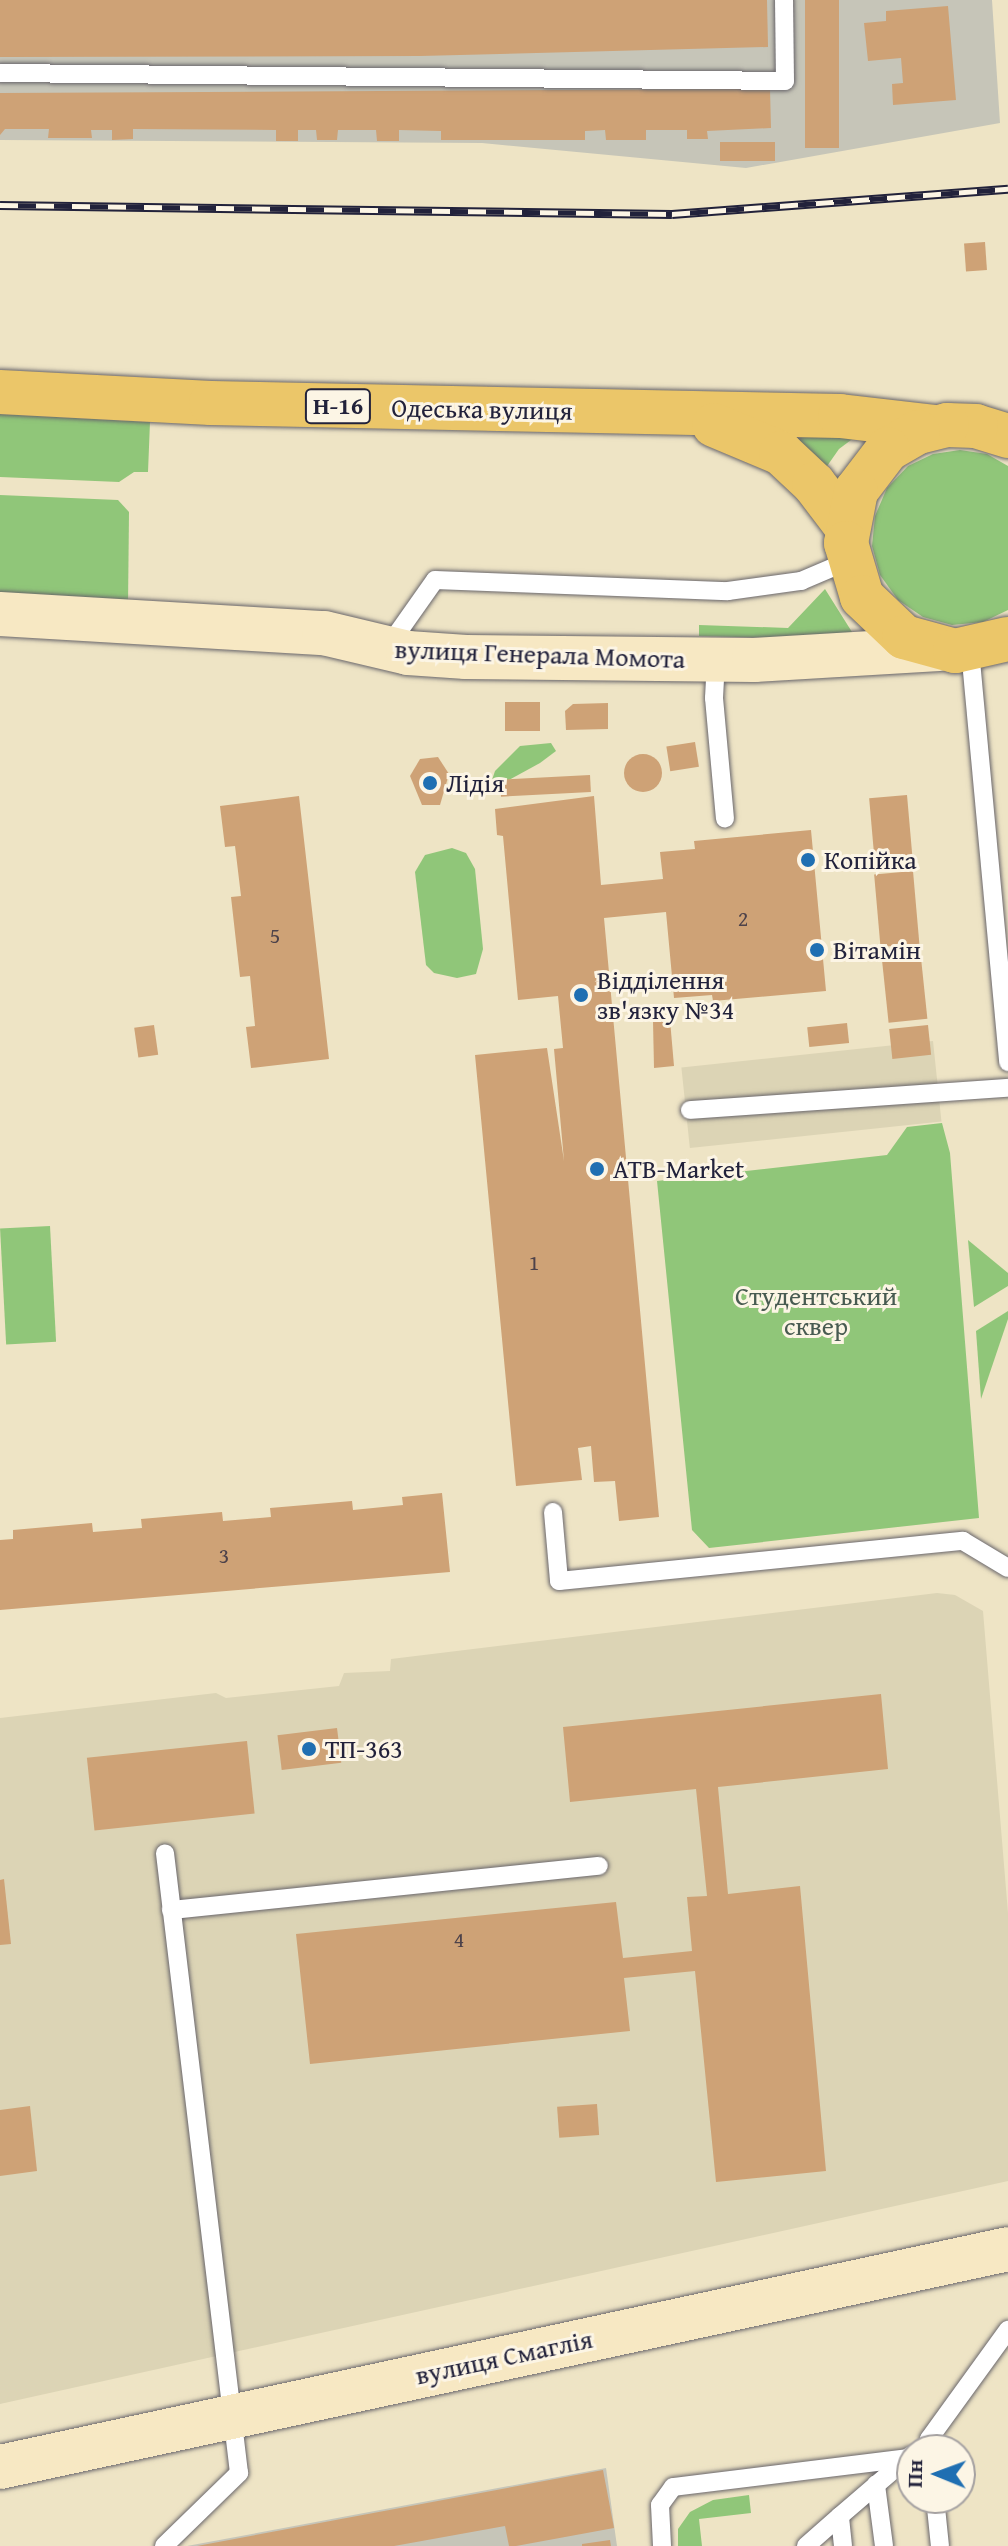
<!DOCTYPE html>
<html>
<head>
<meta charset="utf-8">
<style>
	body { margin:0 }
	#map { position:relative; width:1008px; height:2546px; overflow:hidden; background:#eee4c5; font-family:"Gentium Book Plus",serif }
	div>[style] { position:absolute }
	.built>* { inset:0; background:#dcd4b5; transform-origin:0 0 }
	.industrial>* { inset:0; background:#c6c5b8 }
	.green>* { inset:0; background:#90c679; transform-origin:0 0 }
	.building>* { inset:0; background:#cea276; transform-origin:0 0 }
	.round { border-radius:50% }
	.roads { filter:drop-shadow(0 0 2px #69666b) drop-shadow(0 0 2px #69666b) }
	.lane>* { height:18px; margin:-9px; padding:0 9px; transform-origin:9px; border-radius:9px; background:#fff }
	.secondary>* { height:44px; margin:-22px; padding:0 22px; transform-origin:22px; border-radius:22px; background:#f7e8c3 }
	.primary>* { height:44px; margin:-22px; padding:0 22px; transform-origin:22px; border-radius:22px; background:#ebc669 }
	.rail>* { height:9px; margin-top:-4.5px; transform-origin:0; background:repeating-linear-gradient(90deg,#fcf5e5 0 18px,#22223b 0 36px); box-sizing:border-box; border-block:2px solid #22223b }
	.dots>* { width:22px; height:22px; translate:-50% -50%; box-sizing:border-box; border:4px solid #fcf5e5; border-radius:50% }
	span { translate:-50% -50%; white-space:nowrap; text-align:center; line-height:1.15; -webkit-text-stroke:6px #fcf5e5; paint-order:stroke }
	.number-label { font-size:22px; color:#4d424a }
	.number-label span { -webkit-text-stroke-width:0 }
	.shield-label span { padding:2px 6px; background:#fcf5e5; border:2px solid; border-radius:6px; -webkit-text-stroke-width:0 }
	.shield-label { font-size:24px; color:#22223b; font-weight:700 }
	.street-label { font-size:26px; color:#22223b }
	.poi-label { font-size:26px; color:#22223b }
	.left { translate:0 -50%; text-align:left }
	.park-label { font-size:26px; color:#485b51 }
	.north { position:absolute; left:896px; top:2434px; width:80px; height:80px; box-sizing:border-box; background:#fcf5e5; border:2px solid #a5a1a1; border-radius:50%; rotate:271deg; font-size:22px; font-weight:700; line-height:32px; text-align:center; color:#22223b }
	.north::after { content:''; display:block; margin:auto; width:28px; height:36px; background:#1f6fb2; clip-path:polygon(50% 0,100% 100%,50% 72%,0 100%) }
</style>
</head>
<body>
<div id="map">
	<div class="built">
		<div style="left:933px;top:1041px;width:81px;height:253px;rotate:84deg"></div>
		<div style="clip-path:polygon(937px 1593px,955px 1595px,983px 1611px,1008px 1913px,1008px 2181px,0 2404px,0 1718px,216px 1693px,226px 1698px,339px 1686px,344px 1673px,390px 1671px,391px 1659px)"></div>
	</div>
	<div class="industrial">
		<div style="clip-path:polygon(0 0,992px 0,1000px 123px,746px 168px,482px 143px,0 140px)"></div>
		<div style="clip-path:polygon(606px 2468px,617px 2546px,187px 2546px)"></div>
	</div>
	<div class="green">
		<div style="clip-path:polygon(0 414px,150px 422px,148px 472px,134px 472px,119px 482px,0 477px)"></div>
		<div style="clip-path:polygon(778px 430px,859px 434px,839px 449px,825px 469px)"></div>
		<div style="clip-path:polygon(960px 450px,987px 454px,1008px 466px,1008px 610px,983px 622px,952px 625px,923px 617px,898px 600px,880px 575px,872px 546px,875px 516px,887px 488px,908px 466px,933px 454px)"></div>
		<div style="clip-path:polygon(0 495px,118px 500px,129px 512px,128px 605px,0 598px)"></div>
		<div style="clip-path:polygon(825px 589px,857px 640px,699px 636px,699px 625px,788px 628px)"></div>
		<div style="clip-path:polygon(551px 743px,556px 751px,540px 763px,498px 786px,491px 783px,495px 771px,520px 746px)"></div>
		<div style="clip-path:polygon(452px 848px,466px 853px,475px 869px,483px 949px,476px 974px,457px 978px,434px 973px,426px 965px,415px 872px,425px 855px)"></div>
		<div style="clip-path:polygon(942px 1123px,950px 1153px,979px 1518px,709px 1548px,692px 1530px,657px 1181px,887px 1155px,907px 1127px)"></div>
		<div style="left:50px;top:1226px;width:116px;height:50px;rotate:87deg"></div>
		<div style="clip-path:polygon(968px 1240px,1008px 1273px,1008px 1286px,974px 1307px)"></div>
		<div style="clip-path:polygon(1008px 1311px,1008px 1319px,981px 1399px,976px 1331px)"></div>
		<div style="clip-path:polygon(749px 2495px,751px 2513px,699px 2519px,702px 2546px,678px 2546px,678px 2529px,690px 2512px,713px 2500px)"></div>
	</div>
	<div class="building">
		<div style="clip-path:polygon(0 0,767px 0,768px 47px,420px 56px,0 57px)"></div>
		<div style="left:805px;top:0;width:34px;height:148px"></div>
		<div style="clip-path:polygon(948px 6px,956px 100px,893px 105px,892px 84px,903px 83px,901px 58px,868px 61px,864px 23px,886px 21px,886px 11px)"></div>
		<div style="clip-path:polygon(770px 89px,771px 128px,707px 131px,708px 139px,687px 139px,687px 130px,646px 130px,646px 140px,606px 140px,605px 130px,585px 131px,585px 140px,441px 140px,441px 131px,399px 130px,399px 141px,377px 141px,376px 130px,338px 130px,337px 140px,317px 140px,316px 130px,298px 130px,298px 141px,276px 141px,276px 130px,133px 129px,133px 139px,112px 140px,112px 130px,91px 130px,92px 138px,48px 138px,49px 129px,5px 129px,0 135px,0 93px)"></div>
		<div style="left:775px;top:142px;width:19px;height:55px;rotate:90deg"></div>
		<div style="left:985px;top:242px;width:28px;height:21px;rotate:86deg"></div>
		<div style="left:505px;top:702px;width:35px;height:29px"></div>
		<div style="clip-path:polygon(608px 703px,608px 729px,566px 730px,565px 711px,573px 704px)"></div>
		<div style="left:695px;top:742px;width:25px;height:29px;rotate:81deg"></div>
		<div class="round" style="left:624px;top:754px;width:38px;height:38px"></div>
		<div style="clip-path:polygon(438px 757px,449px 774px,440px 805px,422px 805px,410px 776px,420px 759px)"></div>
		<div style="left:590px;top:775px;width:17px;height:90px;rotate:87deg"></div>
		<div style="left:907px;top:795px;width:61px;height:38px;rotate:85deg"></div>
		<div style="clip-path:polygon(299px 796px,329px 1059px,251px 1068px,246px 1027px,255px 1026px,250px 976px,240px 977px,231px 897px,241px 896px,235px 846px,225px 847px,220px 806px)"></div>
		<div style="clip-path:polygon(594px 796px,601px 885px,663px 879px,660px 852px,695px 849px,694px 841px,811px 830px,826px 991px,713px 1001px,712px 995px,674px 998px,666px 912px,604px 918px,659px 1517px,619px 1521px,615px 1481px,594px 1482px,591px 1446px,578px 1448px,582px 1480px,516px 1486px,475px 1055px,547px 1048px,564px 1161px,554px 1049px,563px 1048px,558px 996px,518px 1000px,503px 836px,497px 835px,495px 809px)"></div>
		<div style="left:913px;top:871px;width:73px;height:39px;rotate:85deg"></div>
		<div style="left:921px;top:958px;width:61px;height:39px;rotate:84deg"></div>
		<div style="clip-path:polygon(670px 1020px,674px 1066px,654px 1068px,653px 1021px)"></div>
		<div style="left:847px;top:1023px;width:20px;height:40px;rotate:84deg"></div>
		<div style="left:154px;top:1025px;width:30px;height:20px;rotate:82deg"></div>
		<div style="left:928px;top:1025px;width:30px;height:39px;rotate:84deg"></div>
		<div style="clip-path:polygon(442px 1493px,450px 1572px,0 1610px,0 1540px,13px 1539px,13px 1530px,92px 1523px,93px 1532px,142px 1528px,141px 1519px,222px 1512px,223px 1521px,271px 1517px,270px 1508px,352px 1501px,353px 1510px,403px 1505px,402px 1497px)"></div>
		<div style="clip-path:polygon(881px 1694px,888px 1769px,718px 1787px,728px 1894px,800px 1886px,826px 2171px,716px 2182px,695px 1971px,624px 1978px,630px 2031px,310px 2064px,296px 1934px,616px 1902px,623px 1958px,692px 1951px,687px 1897px,707px 1896px,696px 1789px,570px 1802px,563px 1727px)"></div>
		<div style="left:337px;top:1728px;width:35px;height:60px;rotate:83deg"></div>
		<div style="left:247px;top:1741px;width:73px;height:161px;rotate:84deg"></div>
		<div style="clip-path:polygon(4px 1879px,11px 1944px,0 1945px,0 1880px)"></div>
		<div style="left:597px;top:2104px;width:31px;height:40px;rotate:86deg"></div>
		<div style="clip-path:polygon(30px 2106px,37px 2171px,0 2176px,0 2110px)"></div>
		<div style="clip-path:polygon(603px 2470px,614px 2528px,516px 2546px,509px 2546px,505px 2526px,394px 2546px,197px 2546px)"></div>
		<div style="clip-path:polygon(610px 2540px,611px 2546px,582px 2546px,582px 2544px)"></div>
	</div>
	<div class="roads">
		<div class="lane">
			<div style="left:0;top:73px;width:785px;rotate:0.58deg"></div>
			<div style="left:785px;top:81px;width:81px;rotate:-90.7deg"></div>
			<div style="left:387px;top:648px;width:83px;rotate:-54.8deg"></div>
			<div style="left:435px;top:580px;width:293px;rotate:2.2deg"></div>
			<div style="left:728px;top:591px;width:74px;rotate:-7.8deg"></div>
			<div style="left:801px;top:581px;width:51px;rotate:-23.1deg"></div>
			<div style="left:970px;top:650px;width:414px;rotate:84.7deg"></div>
			<div style="left:716px;top:660px;width:38px;rotate:93deg"></div>
			<div style="left:714px;top:698px;width:121px;rotate:84.8deg"></div>
			<div style="left:690px;top:1110px;width:319px;rotate:-4deg"></div>
			<div style="left:553px;top:1512px;width:69px;rotate:85deg"></div>
			<div style="left:559px;top:1581px;width:406px;rotate:-5.7deg"></div>
			<div style="left:963px;top:1541px;width:52px;rotate:31deg"></div>
			<div style="left:171px;top:1910px;width:430px;rotate:-5.9deg"></div>
			<div style="left:930px;top:2450px;width:11px;rotate:-95deg"></div>
			<div style="left:929px;top:2439px;width:135px;rotate:-54.1deg"></div>
			<div style="left:935px;top:2498px;width:48px;rotate:84.1deg"></div>
			<div style="left:164px;top:2546px;width:105px;rotate:-44.2deg"></div>
			<div style="left:239px;top:2473px;width:624px;rotate:-96.81deg"></div>
			<div style="left:662px;top:2546px;width:41px;rotate:-92.8deg"></div>
			<div style="left:660px;top:2505px;width:22px;rotate:-54deg"></div>
			<div style="left:673px;top:2487px;width:237px;rotate:-7deg"></div>
			<div style="left:806px;top:2546px;width:45px;rotate:-41.4deg"></div>
			<div style="left:843px;top:2546px;width:30px;rotate:-96deg"></div>
			<div style="left:840px;top:2516px;width:48px;rotate:-40.7deg"></div>
			<div style="left:884px;top:2546px;width:62px;rotate:-97.5deg"></div>
			<div style="left:876px;top:2485px;width:45px;rotate:-40.5deg"></div>
		</div>
		<div class="secondary">
			<div style="left:0;top:614px;width:325px;rotate:3.4deg"></div>
			<div style="left:324px;top:633px;width:86px;rotate:13.4deg"></div>
			<div style="left:408px;top:653px;width:58px;rotate:3.9deg"></div>
			<div style="left:466px;top:657px;width:288px;rotate:0.6deg"></div>
			<div style="left:754px;top:660px;width:185px;rotate:-3.4deg"></div>
			<div style="left:0;top:2467px;width:1031px;rotate:-12.2deg"></div>
		</div>
		<div class="primary">
			<div style="left:0;top:392px;width:211px;rotate:3deg"></div>
			<div style="left:211px;top:403px;width:629px;rotate:1.18deg"></div>
			<div style="left:840px;top:416px;width:94px;rotate:6.7deg"></div>
			<div style="left:714px;top:425px;width:73px;rotate:22.7deg"></div>
			<div style="left:781px;top:453px;width:45px;rotate:43.2deg"></div>
			<div style="left:814px;top:484px;width:53px;rotate:52.7deg"></div>
			<div style="left:1008px;top:436px;width:34px;rotate:-163deg"></div>
			<div style="left:976px;top:426px;width:29px;rotate:-178deg"></div>
			<div style="left:947px;top:425px;width:30px;rotate:166deg"></div>
			<div style="left:918px;top:432px;width:34px;rotate:150deg"></div>
			<div style="left:888px;top:449px;width:53px;rotate:127.3deg"></div>
			<div style="left:856px;top:491px;width:53px;rotate:100.9deg"></div>
			<div style="left:846px;top:543px;width:56px;rotate:73.5deg"></div>
			<div style="left:862px;top:597px;width:58px;rotate:43.6deg"></div>
			<div style="left:904px;top:637px;width:53px;rotate:15.4deg"></div>
			<div style="left:955px;top:651px;width:54px;rotate:-12.8deg"></div>
		</div>
	</div>
	<div class="rail">
		<div style="left:0;top:205px;width:672px;rotate:0.77deg"></div>
		<div style="left:672px;top:214px;width:337px;rotate:-4.3deg"></div>
	</div>
	<div class="dots">
		<div style="left:430px;top:783px;background:#1f6fb2"></div>
		<div style="left:808px;top:860px;background:#1f6fb2"></div>
		<div style="left:817px;top:950px;background:#1f6fb2"></div>
		<div style="left:581px;top:995px;background:#1f6fb2"></div>
		<div style="left:597px;top:1169px;background:#1f6fb2"></div>
		<div style="left:309px;top:1749px;background:#1f6fb2"></div>
	</div>
	<div class="number-label">
		<span style="left:743px;top:919px">2</span>
		<span style="left:275px;top:936px">5</span>
		<span style="left:534px;top:1263px">1</span>
		<span style="left:224px;top:1556px">3</span>
		<span style="left:459px;top:1940px">4</span>
	</div>
	<div class="shield-label">
		<span style="left:338px;top:406px">Н-16</span>
	</div>
	<div class="street-label">
		<span style="left:482px;top:409px;rotate:1deg">Одеська вулиця</span>
		<span style="left:540px;top:654px;rotate:2deg">вулиця Генерала Момота</span>
		<span style="left:504px;top:2357px;rotate:-12deg">вулиця Смаглія</span>
	</div>
	<div class="poi-label">
		<span class="left" style="left:446px;top:783px">Лідія</span>
		<span class="left" style="left:824px;top:860px">Копійка</span>
		<span class="left" style="left:833px;top:950px">Вітамін</span>
		<span class="left" style="left:597px;top:995px">Відділення<br>зв'язку №34</span>
		<span class="left" style="left:613px;top:1169px">ATB-Market</span>
		<span class="left" style="left:325px;top:1749px">ТП-363</span>
	</div>
	<div class="park-label">
		<span style="left:816px;top:1311px">Студентський<br>сквер</span>
	</div>
	<div class="north">Пн</div>
</div>
</body>
</html>
